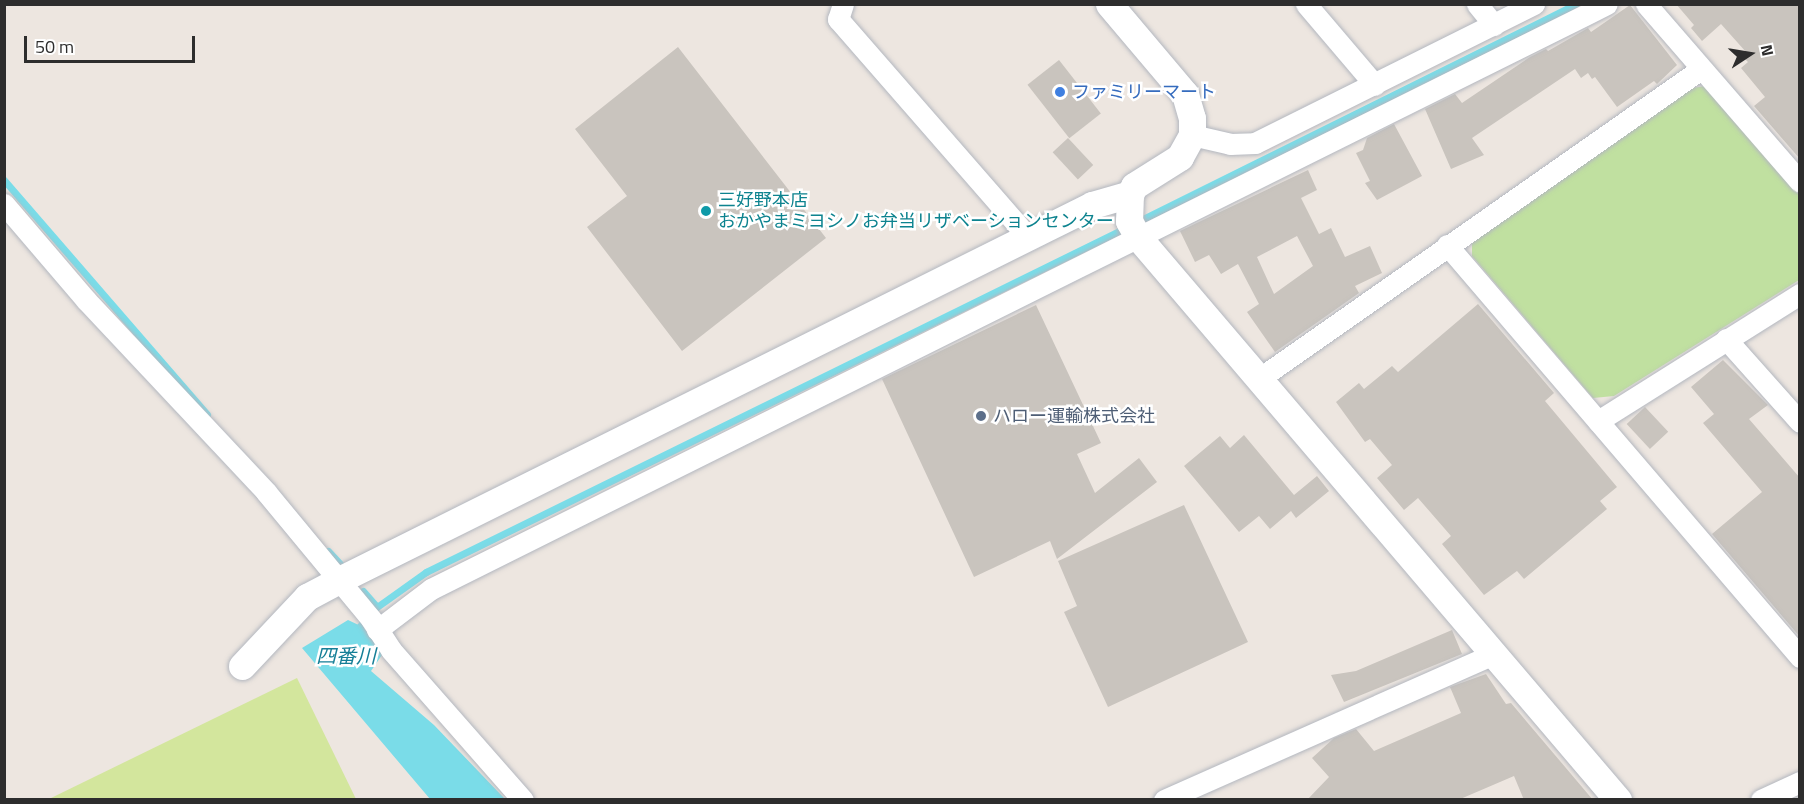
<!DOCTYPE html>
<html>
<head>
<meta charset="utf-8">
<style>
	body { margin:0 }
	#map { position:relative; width:1804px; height:804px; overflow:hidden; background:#ede6e0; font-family:"Titillium Web","Noto Sans JP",sans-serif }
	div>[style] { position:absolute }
	.green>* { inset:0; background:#c0e0a0 }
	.pitch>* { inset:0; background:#d3e69d }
	.water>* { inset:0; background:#7adce8 }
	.stream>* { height:7px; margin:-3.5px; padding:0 3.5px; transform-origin:3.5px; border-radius:3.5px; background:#7adce8 }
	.building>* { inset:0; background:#c9c4be; transform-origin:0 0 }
	.roads { filter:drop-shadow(0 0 2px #b3b7bf) drop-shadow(0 0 2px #b3b7bf) }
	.minor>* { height:21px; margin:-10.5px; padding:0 10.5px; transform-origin:10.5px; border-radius:10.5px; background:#fff }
	.tertiary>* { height:27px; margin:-13.5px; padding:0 13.5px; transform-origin:13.5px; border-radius:13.5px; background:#fff }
	.dots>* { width:16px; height:16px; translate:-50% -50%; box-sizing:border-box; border:3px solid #fff; border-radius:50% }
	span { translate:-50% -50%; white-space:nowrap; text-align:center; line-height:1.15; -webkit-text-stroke:5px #fff; paint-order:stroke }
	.shop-label { font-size:18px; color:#366cbe }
	.left { translate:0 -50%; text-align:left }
	.culture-label { font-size:18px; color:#0d838f }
	.service-label { font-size:18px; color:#4e5e75 }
	.water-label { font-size:20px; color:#167f97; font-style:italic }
	.frame { position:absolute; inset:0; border:6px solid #2d2d2d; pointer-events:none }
	.north { position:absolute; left:1720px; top:24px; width:60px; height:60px; -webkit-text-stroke:4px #fff; paint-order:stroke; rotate:78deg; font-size:16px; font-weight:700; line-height:24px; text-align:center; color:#2d2d2d }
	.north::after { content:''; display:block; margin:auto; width:21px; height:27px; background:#2d2d2d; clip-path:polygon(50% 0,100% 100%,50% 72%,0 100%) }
	.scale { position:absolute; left:24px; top:36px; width:171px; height:27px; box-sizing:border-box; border:3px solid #2d2d2d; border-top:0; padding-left:8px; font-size:18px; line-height:21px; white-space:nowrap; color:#2d2d2d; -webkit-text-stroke:4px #fff; paint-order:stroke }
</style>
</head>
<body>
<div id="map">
	<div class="green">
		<div style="clip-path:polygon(1706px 86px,1799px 195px,1799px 280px,1614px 396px,1593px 398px,1472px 256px,1472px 242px,1692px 88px)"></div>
	</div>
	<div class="pitch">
		<div style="clip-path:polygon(297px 678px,356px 799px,49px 799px)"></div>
	</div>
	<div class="water">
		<div style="clip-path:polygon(348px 620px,363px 627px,384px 652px,371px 671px,434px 725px,505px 799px,430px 799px,302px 648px)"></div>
	</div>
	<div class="stream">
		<div style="left:4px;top:180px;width:310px;rotate:49.1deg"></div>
		<div style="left:1135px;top:223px;width:492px;rotate:-26.4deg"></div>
		<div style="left:328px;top:551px;width:18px;rotate:47deg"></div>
		<div style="left:363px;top:591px;width:21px;rotate:49deg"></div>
		<div style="left:355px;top:632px;width:30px;rotate:-50deg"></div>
		<div style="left:374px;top:609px;width:64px;rotate:-35.4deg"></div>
		<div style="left:426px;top:572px;width:779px;rotate:-26.2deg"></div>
	</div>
	<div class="building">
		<div style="clip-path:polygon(1676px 4px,1800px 4px,1800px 159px,1754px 106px,1765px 97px,1741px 68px,1748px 62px,1741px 55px,1746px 52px,1721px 24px,1702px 41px,1691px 28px,1694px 25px)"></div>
		<div style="clip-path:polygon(1630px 5px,1677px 65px,1657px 84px,1654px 81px,1617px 107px,1595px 77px,1592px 79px,1588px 73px,1581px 78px,1575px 69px,1472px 138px,1484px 155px,1451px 169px,1425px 109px,1455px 94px,1462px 103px,1530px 57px,1546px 49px,1548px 51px,1588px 28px,1591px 32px)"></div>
		<div style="clip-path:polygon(678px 47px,826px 238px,682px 351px,587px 227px,627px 196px,575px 129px)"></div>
		<div style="left:1059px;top:60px;width:68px;height:40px;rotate:52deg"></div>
		<div style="clip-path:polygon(1394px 124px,1422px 176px,1377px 200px,1365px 183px,1370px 181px,1356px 153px,1363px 150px,1367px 138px)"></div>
		<div style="left:1068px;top:138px;width:37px;height:21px;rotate:47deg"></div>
		<div style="clip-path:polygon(evenodd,1308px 170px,1317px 190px,1301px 198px,1319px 234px,1331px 228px,1345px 257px,1370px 246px,1382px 273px,1355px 286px,1359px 293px,1275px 352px,1247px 312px,1259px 304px,1238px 264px,1221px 274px,1209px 255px,1195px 262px,1180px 231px,1308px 170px,1297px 236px,1313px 266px,1274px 294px,1257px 257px,1297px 236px)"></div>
		<div style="clip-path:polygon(1478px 304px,1554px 393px,1545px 401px,1617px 487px,1600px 501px,1607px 509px,1524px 579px,1517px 571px,1484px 595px,1442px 544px,1451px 536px,1418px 498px,1404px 510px,1377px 478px,1392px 465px,1370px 439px,1365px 442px,1336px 402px,1359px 383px,1364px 389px,1392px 366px,1398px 372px)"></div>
		<div style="clip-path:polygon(1036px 305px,1101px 443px,1077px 454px,1095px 493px,1139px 458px,1157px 482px,1057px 559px,1050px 541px,974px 577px,882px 379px)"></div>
		<div style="clip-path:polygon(1723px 360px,1768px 405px,1749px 419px,1800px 478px,1800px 637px,1712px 534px,1762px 492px,1703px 423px,1714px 414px,1691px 387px)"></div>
		<div style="left:1645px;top:407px;width:34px;height:25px;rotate:47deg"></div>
		<div style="clip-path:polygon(1244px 435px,1294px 495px,1317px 476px,1329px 491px,1296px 518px,1291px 511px,1270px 529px,1259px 516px,1239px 532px,1184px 466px,1220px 436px,1230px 448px)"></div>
		<div style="clip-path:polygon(1184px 505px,1248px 642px,1108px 707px,1064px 612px,1077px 606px,1058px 561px)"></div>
		<div style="clip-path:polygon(1452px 630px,1462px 654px,1344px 702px,1331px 675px,1356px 671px)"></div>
		<div style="clip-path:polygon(1486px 674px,1506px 704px,1511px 703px,1593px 800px,1524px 800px,1514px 776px,1458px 800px,1307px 800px,1329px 777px,1312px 758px,1334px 738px,1356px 729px,1374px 751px,1461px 713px,1450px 687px)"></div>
	</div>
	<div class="roads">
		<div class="minor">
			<div style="left:843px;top:4px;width:16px;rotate:108deg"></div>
			<div style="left:838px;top:19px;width:289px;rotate:48.9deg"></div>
			<div style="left:1306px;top:4px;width:106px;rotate:49.6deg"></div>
			<div style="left:1477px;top:4px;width:27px;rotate:51deg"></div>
			<div style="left:1646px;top:4px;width:235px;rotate:49.1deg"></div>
			<div style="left:1192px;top:135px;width:39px;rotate:13deg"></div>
			<div style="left:1230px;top:144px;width:25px;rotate:-2deg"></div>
			<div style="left:1255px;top:143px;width:312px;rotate:-26.5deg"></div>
			<div style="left:4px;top:204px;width:126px;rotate:49.5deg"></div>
			<div style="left:86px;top:300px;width:263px;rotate:46.8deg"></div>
			<div style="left:266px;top:492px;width:165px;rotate:50.4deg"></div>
			<div style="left:371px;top:619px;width:37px;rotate:57deg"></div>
			<div style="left:391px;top:650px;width:200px;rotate:48.7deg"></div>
			<div style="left:1447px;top:245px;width:543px;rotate:49.41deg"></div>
			<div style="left:1726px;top:339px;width:111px;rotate:48.3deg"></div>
			<div style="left:1260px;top:378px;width:538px;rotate:-35.02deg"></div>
			<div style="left:1598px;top:421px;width:239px;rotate:-32.2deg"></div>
			<div style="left:377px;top:630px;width:68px;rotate:-37.2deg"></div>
			<div style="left:431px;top:589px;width:1313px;rotate:-26.45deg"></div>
			<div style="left:1164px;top:800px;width:362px;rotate:-23.9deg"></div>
			<div style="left:1761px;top:800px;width:43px;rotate:-24.8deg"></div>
		</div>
		<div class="tertiary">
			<div style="left:1109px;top:4px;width:118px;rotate:49.8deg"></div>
			<div style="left:1185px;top:94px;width:25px;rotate:74deg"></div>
			<div style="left:1192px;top:118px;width:17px;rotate:90deg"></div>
			<div style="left:1192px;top:135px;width:25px;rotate:119deg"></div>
			<div style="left:1180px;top:157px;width:54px;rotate:147.8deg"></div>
			<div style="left:1134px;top:186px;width:9px;rotate:117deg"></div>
			<div style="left:1130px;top:194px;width:27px;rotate:92deg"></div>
			<div style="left:1129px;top:221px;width:18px;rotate:61deg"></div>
			<div style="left:1138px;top:237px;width:740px;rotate:49.55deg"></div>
			<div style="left:242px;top:666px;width:95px;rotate:-46.7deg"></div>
			<div style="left:307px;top:597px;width:36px;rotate:-28deg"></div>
			<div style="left:339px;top:580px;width:841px;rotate:-26.47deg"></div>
			<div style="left:1092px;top:205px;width:40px;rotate:-16deg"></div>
		</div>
	</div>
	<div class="dots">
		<div style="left:1060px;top:92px;background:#3f7fe0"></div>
		<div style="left:706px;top:211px;background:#0f9aa8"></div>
		<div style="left:981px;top:416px;background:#5c6f8a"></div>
	</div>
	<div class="shop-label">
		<span class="left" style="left:1072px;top:92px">ファミリーマート</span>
	</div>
	<div class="culture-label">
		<span class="left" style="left:718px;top:211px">三好野本店<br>おかやまミヨシノお弁当リザベーションセンター</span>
	</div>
	<div class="service-label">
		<span class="left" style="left:993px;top:416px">ハロー運輸株式会社</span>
	</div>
	<div class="water-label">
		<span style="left:346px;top:655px">四番川</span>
	</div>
	<div class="frame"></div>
	<div class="north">N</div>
	<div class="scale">50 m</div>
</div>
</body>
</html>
